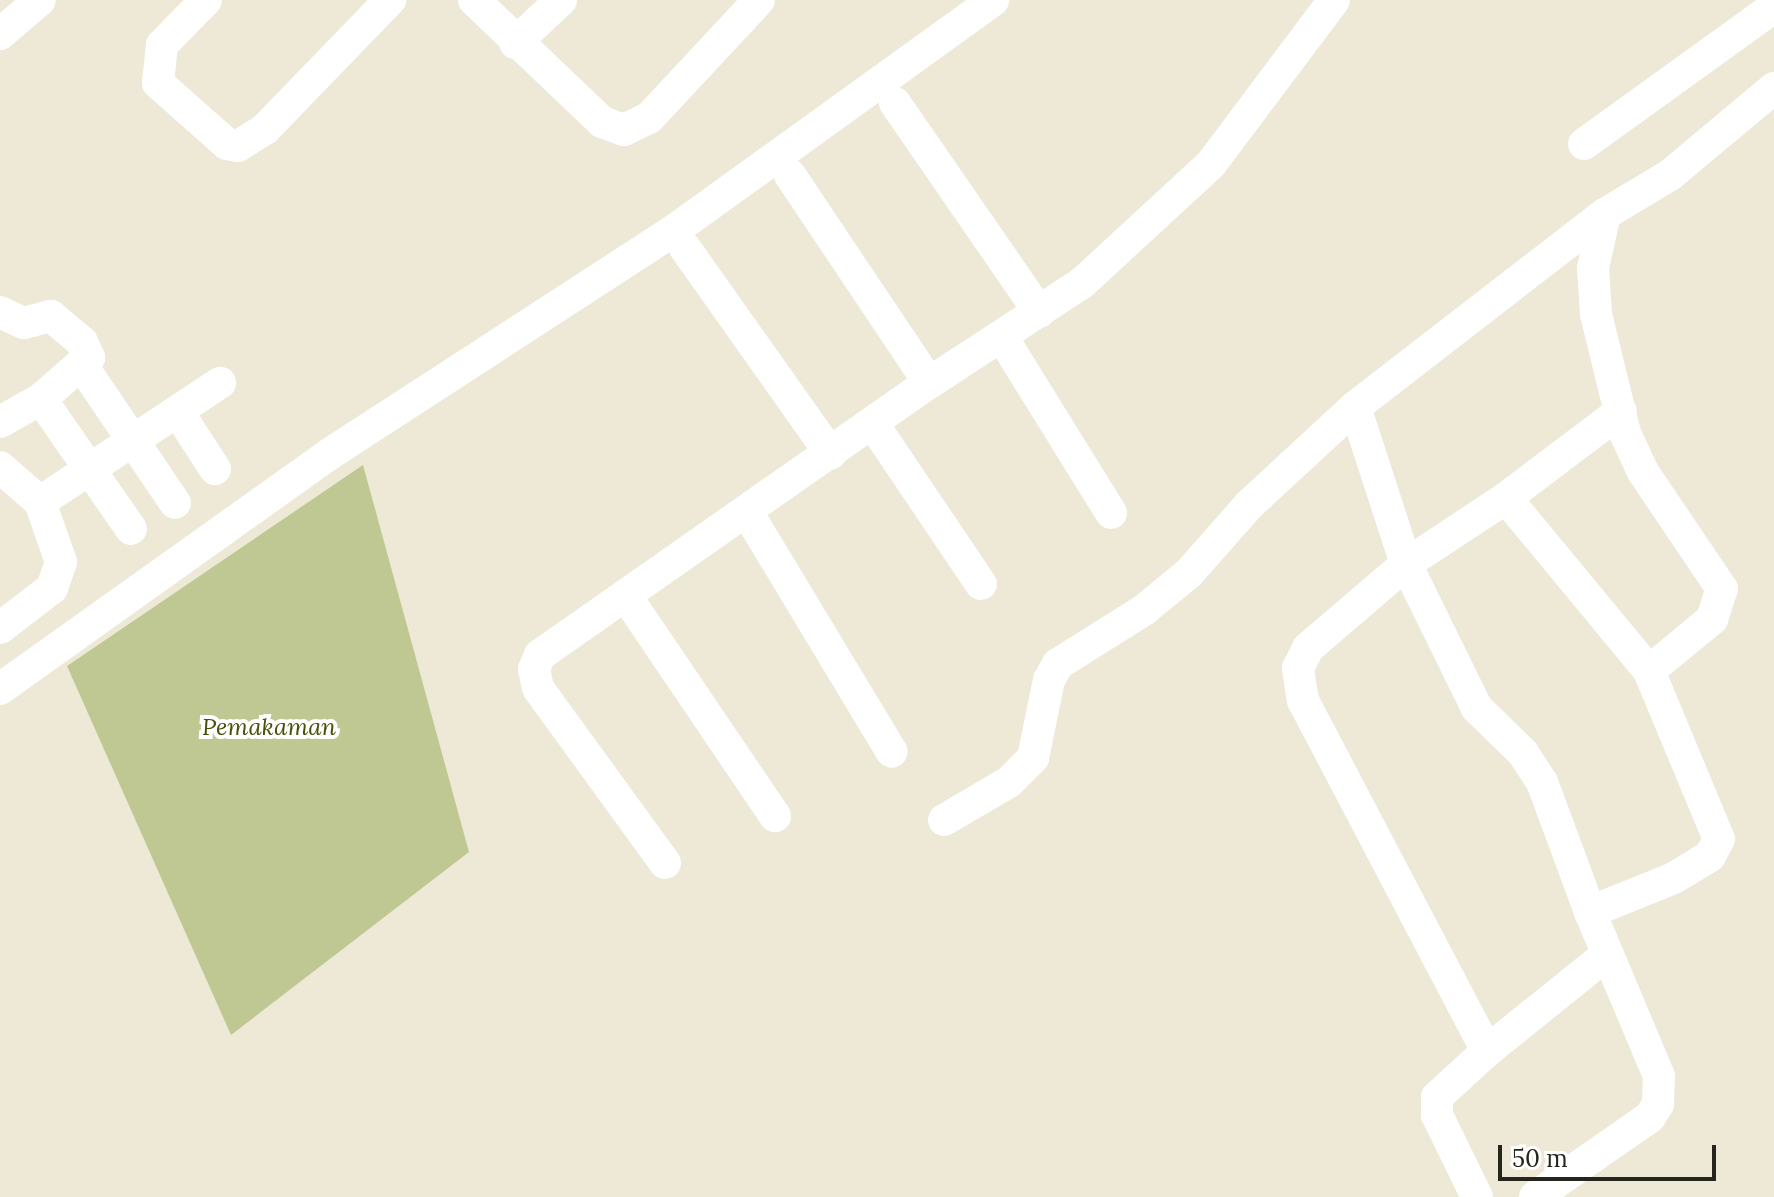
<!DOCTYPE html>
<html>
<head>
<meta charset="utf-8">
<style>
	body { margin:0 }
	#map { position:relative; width:1774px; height:1197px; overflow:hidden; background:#ede9d6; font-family:Lora,serif }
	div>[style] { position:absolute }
	.green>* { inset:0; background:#bfc892 }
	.minor>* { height:32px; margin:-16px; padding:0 16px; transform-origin:16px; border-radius:16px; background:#fff }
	span { translate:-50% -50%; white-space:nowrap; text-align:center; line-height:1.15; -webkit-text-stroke:8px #fff; paint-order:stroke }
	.park-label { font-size:24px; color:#495009; font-style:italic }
	.scale { position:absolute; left:1498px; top:1145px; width:218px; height:36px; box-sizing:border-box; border:4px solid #25241d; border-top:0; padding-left:10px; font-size:24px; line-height:28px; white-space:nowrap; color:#25241d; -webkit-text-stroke:6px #fff; paint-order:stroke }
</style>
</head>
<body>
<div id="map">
	<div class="green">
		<div style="clip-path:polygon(363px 465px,469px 852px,231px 1035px,67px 666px)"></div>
	</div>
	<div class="minor">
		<div style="left:206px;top:0;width:63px;rotate:134.4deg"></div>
		<div style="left:162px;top:45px;width:38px;rotate:96deg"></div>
		<div style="left:158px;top:83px;width:92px;rotate:41.5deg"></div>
		<div style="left:227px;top:144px;width:11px;rotate:10deg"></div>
		<div style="left:238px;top:146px;width:32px;rotate:-32deg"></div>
		<div style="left:265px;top:129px;width:180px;rotate:-45.9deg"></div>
		<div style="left:474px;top:0;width:177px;rotate:43.6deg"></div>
		<div style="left:602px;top:122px;width:23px;rotate:20deg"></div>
		<div style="left:624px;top:130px;width:28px;rotate:-26deg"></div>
		<div style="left:649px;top:118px;width:161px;rotate:-47deg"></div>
		<div style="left:0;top:34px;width:52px;rotate:-40.4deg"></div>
		<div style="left:515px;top:43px;width:63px;rotate:-43.1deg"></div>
		<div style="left:895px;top:103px;width:254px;rotate:55.4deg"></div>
		<div style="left:1584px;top:144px;width:234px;rotate:-35.8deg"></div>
		<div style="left:790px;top:175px;width:250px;rotate:56.2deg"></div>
		<div style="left:685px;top:248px;width:252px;rotate:54.7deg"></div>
		<div style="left:0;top:312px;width:26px;rotate:25deg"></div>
		<div style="left:24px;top:323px;width:28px;rotate:-15deg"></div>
		<div style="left:51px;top:316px;width:40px;rotate:40deg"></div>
		<div style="left:82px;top:342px;width:17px;rotate:65deg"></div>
		<div style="left:89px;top:357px;width:64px;rotate:138.8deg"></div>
		<div style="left:41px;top:399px;width:47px;rotate:150.7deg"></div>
		<div style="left:1002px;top:337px;width:207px;rotate:58.2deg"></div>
		<div style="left:83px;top:367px;width:164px;rotate:55.9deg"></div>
		<div style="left:41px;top:399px;width:158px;rotate:55.3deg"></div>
		<div style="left:1355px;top:407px;width:165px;rotate:72deg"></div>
		<div style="left:1406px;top:564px;width:161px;rotate:63.8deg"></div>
		<div style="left:1477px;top:708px;width:64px;rotate:44.4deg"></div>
		<div style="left:1523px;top:753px;width:35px;rotate:57deg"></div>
		<div style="left:1542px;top:782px;width:139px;rotate:69.7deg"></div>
		<div style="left:178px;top:412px;width:68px;rotate:57deg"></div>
		<div style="left:873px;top:424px;width:193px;rotate:56deg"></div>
		<div style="left:0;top:467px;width:53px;rotate:41.2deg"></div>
		<div style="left:40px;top:502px;width:64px;rotate:70.7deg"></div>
		<div style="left:61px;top:562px;width:28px;rotate:109deg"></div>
		<div style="left:52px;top:588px;width:66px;rotate:142.4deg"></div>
		<div style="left:1506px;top:498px;width:224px;rotate:50.4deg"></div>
		<div style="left:1649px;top:671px;width:182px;rotate:67.4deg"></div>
		<div style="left:1719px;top:839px;width:19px;rotate:118deg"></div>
		<div style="left:1710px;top:856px;width:42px;rotate:148.6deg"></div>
		<div style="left:1674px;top:878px;width:91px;rotate:158deg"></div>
		<div style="left:1590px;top:912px;width:178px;rotate:67.2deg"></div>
		<div style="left:1659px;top:1076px;width:28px;rotate:92deg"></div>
		<div style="left:1658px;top:1104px;width:15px;rotate:122deg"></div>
		<div style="left:1650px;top:1117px;width:140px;rotate:145.2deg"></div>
		<div style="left:40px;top:502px;width:216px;rotate:-33.5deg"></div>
		<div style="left:747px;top:512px;width:280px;rotate:58.9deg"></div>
		<div style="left:626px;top:596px;width:266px;rotate:55.9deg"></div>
		<div style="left:1649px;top:671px;width:82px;rotate:-39.5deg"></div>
		<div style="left:1712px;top:619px;width:32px;rotate:-72deg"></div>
		<div style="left:1722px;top:589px;width:141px;rotate:-124deg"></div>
		<div style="left:1643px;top:472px;width:43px;rotate:-114.8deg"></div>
		<div style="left:1625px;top:433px;width:122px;rotate:-103.7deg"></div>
		<div style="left:1596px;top:314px;width:46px;rotate:-93.7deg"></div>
		<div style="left:1593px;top:268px;width:55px;rotate:-77.5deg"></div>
		<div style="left:1605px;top:214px;width:76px;rotate:-31deg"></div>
		<div style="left:1670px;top:175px;width:136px;rotate:-39.9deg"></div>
		<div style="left:0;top:689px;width:403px;rotate:-35.5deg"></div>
		<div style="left:328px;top:455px;width:415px;rotate:-33deg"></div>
		<div style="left:676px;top:229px;width:391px;rotate:-35.8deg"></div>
		<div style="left:944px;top:820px;width:75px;rotate:-30.3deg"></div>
		<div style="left:1009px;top:782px;width:34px;rotate:-45deg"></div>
		<div style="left:1033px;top:758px;width:80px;rotate:-78.4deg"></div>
		<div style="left:1049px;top:680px;width:18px;rotate:-61deg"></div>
		<div style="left:1058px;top:664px;width:102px;rotate:-32.1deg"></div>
		<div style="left:1144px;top:610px;width:58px;rotate:-39.4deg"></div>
		<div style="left:1189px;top:573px;width:91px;rotate:-48.6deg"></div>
		<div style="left:1249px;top:505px;width:144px;rotate:-42.8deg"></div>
		<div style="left:1355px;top:407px;width:316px;rotate:-37.7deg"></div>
		<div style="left:665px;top:863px;width:216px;rotate:-126deg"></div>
		<div style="left:538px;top:688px;width:19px;rotate:-102deg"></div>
		<div style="left:534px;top:669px;width:15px;rotate:-67deg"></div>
		<div style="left:540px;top:655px;width:475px;rotate:-35deg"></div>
		<div style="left:929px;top:383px;width:183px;rotate:-33.2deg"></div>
		<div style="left:1082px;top:283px;width:176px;rotate:-42.7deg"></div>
		<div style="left:1211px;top:164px;width:205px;rotate:-53.1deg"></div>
		<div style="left:1487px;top:1051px;width:395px;rotate:-117.7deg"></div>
		<div style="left:1303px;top:701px;width:33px;rotate:-99deg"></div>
		<div style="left:1298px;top:668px;width:22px;rotate:-63deg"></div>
		<div style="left:1308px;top:648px;width:129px;rotate:-40.6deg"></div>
		<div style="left:1406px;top:564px;width:120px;rotate:-33.4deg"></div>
		<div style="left:1506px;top:498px;width:144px;rotate:-37.1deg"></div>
		<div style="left:1477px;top:1197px;width:91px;rotate:-116deg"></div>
		<div style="left:1437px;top:1115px;width:18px;rotate:-90deg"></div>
		<div style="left:1437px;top:1097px;width:68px;rotate:-42.6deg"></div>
		<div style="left:1487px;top:1051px;width:151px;rotate:-38.8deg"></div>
	</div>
	<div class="park-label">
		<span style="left:269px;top:727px">Pemakaman</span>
	</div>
	<div class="scale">50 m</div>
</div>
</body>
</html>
